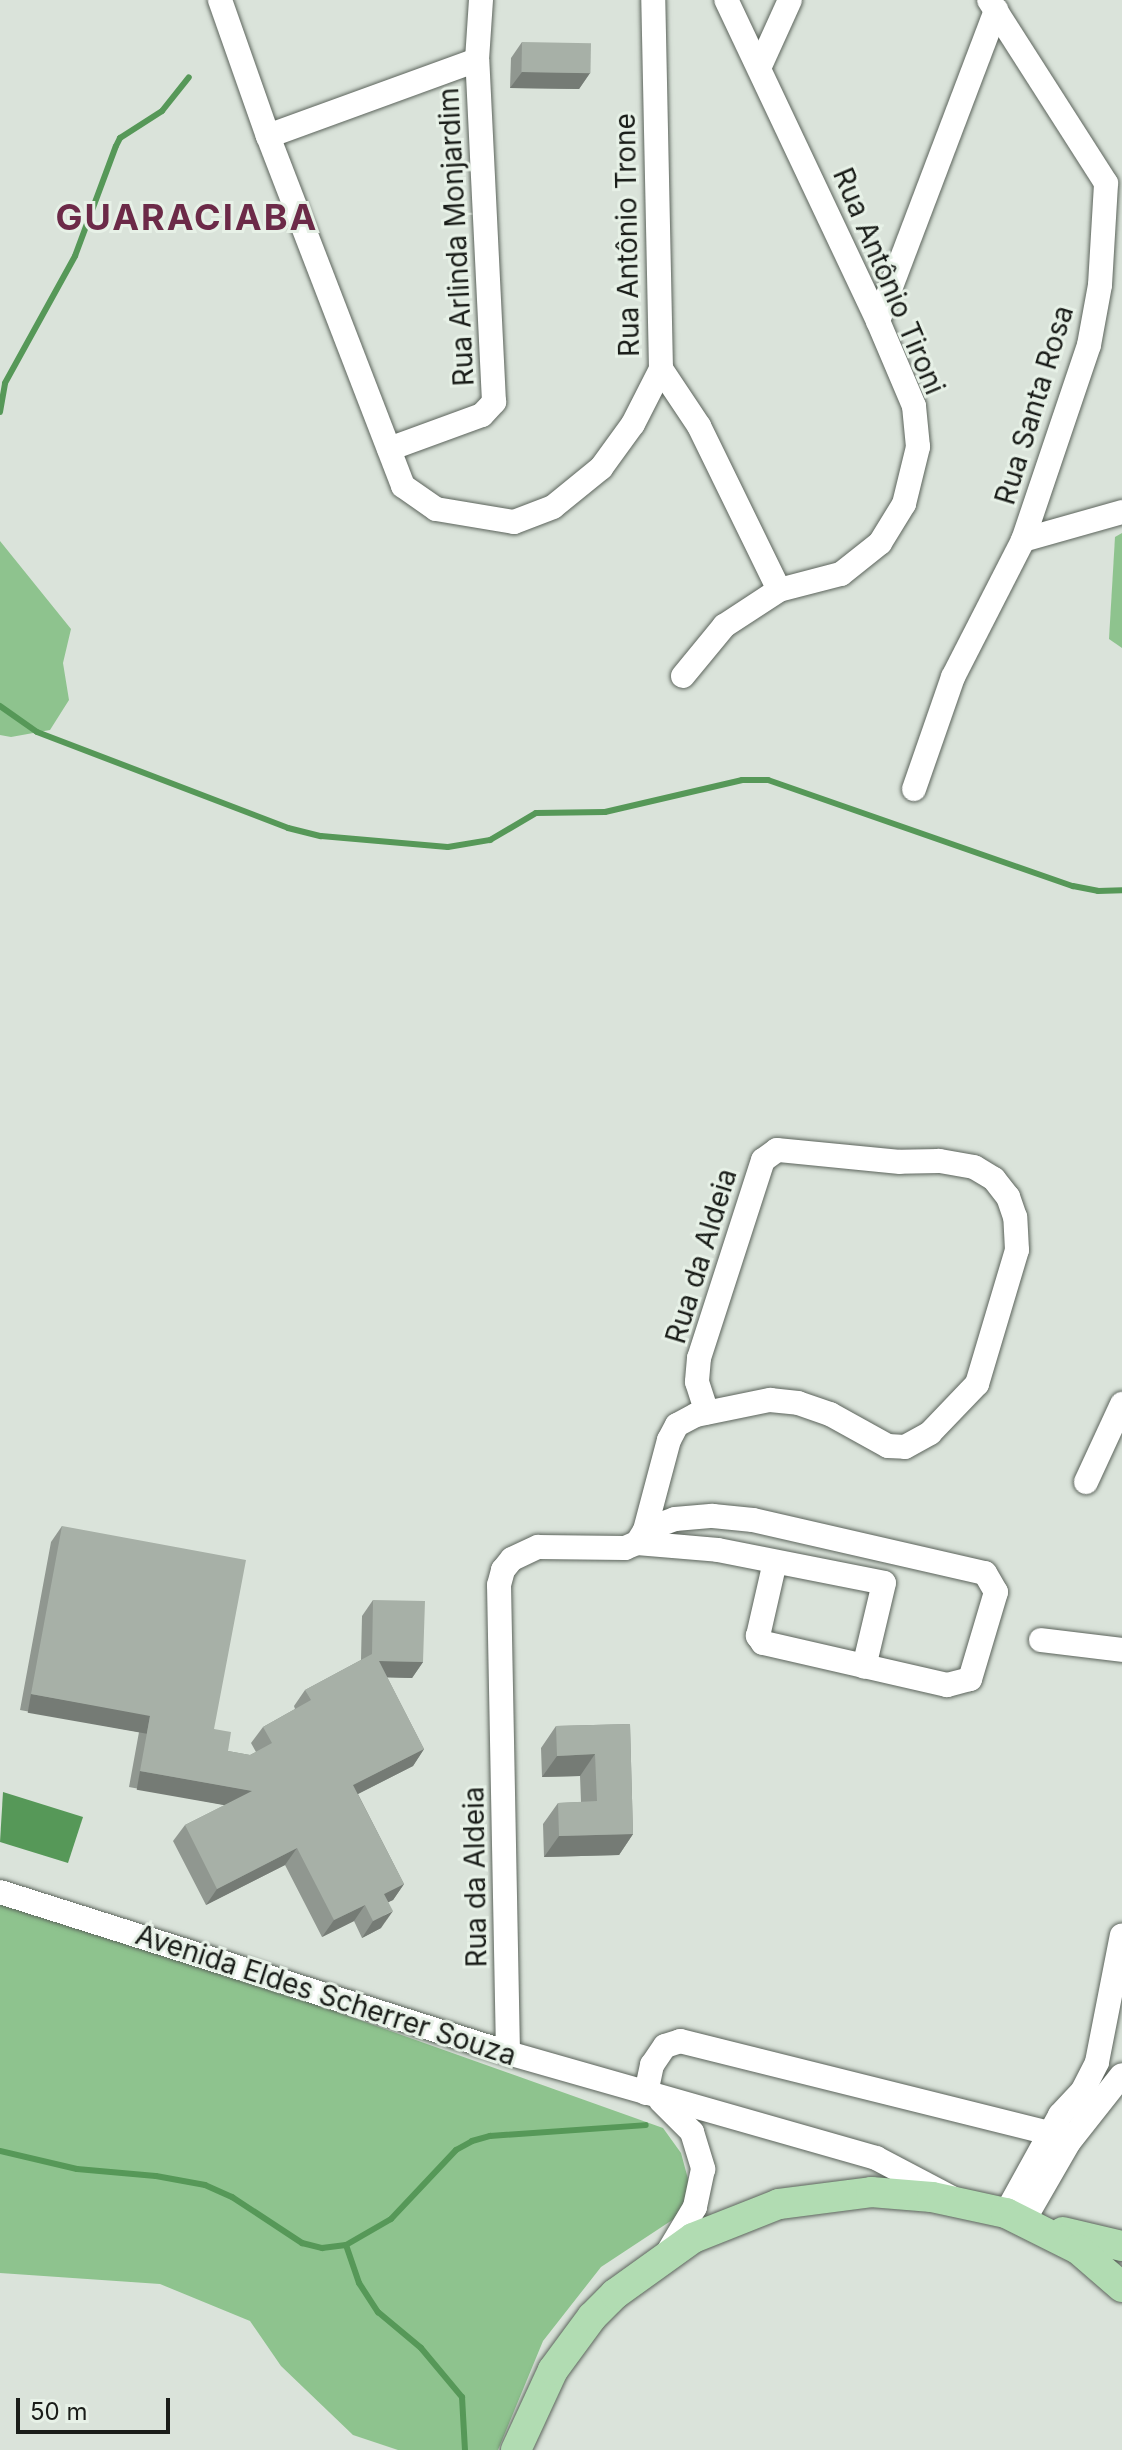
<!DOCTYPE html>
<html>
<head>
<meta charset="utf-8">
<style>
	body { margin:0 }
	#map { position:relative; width:1122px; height:2450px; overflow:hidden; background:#dae3da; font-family:Inter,sans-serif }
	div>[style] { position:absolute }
	.green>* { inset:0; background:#8ec38e }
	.water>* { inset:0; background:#569858 }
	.stream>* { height:6px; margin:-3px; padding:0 3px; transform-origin:3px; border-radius:3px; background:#569858 }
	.roads { filter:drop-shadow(0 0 2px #5c645c) drop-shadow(0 0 2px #5c645c) }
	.minor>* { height:24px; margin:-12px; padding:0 12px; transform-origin:12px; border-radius:12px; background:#fff }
	.major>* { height:30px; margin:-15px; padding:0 15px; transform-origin:15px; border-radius:15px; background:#b1dcb2 }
	.wall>* { inset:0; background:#909790 }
	.shaded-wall>* { inset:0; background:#757b75; transform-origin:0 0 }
	.building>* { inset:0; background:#a7b0a7; transform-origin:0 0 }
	span { translate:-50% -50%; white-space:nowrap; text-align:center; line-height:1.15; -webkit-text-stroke:6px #e7f1e7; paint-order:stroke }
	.street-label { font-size:28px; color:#1a1d19 }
	.district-label { font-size:36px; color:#6c2a48; font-weight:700; letter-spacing:2px }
	.scale { position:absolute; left:16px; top:2398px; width:154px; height:36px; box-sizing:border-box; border:4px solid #1a1d19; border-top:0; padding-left:10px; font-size:24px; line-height:28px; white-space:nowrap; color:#1a1d19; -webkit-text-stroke:6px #e7f1e7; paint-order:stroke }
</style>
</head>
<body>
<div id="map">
	<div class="green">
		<div style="clip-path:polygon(1122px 533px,1122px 648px,1109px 639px,1115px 537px)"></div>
		<div style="clip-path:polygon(0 541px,71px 629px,63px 663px,69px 700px,50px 730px,11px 737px,0 735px)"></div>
		<div style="clip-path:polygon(0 1892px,663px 2128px,681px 2153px,695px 2205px,601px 2267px,543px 2341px,498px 2450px,398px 2450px,353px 2435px,281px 2366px,250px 2321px,160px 2284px,0 2273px)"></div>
	</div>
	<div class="water">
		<div style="clip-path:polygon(3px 1792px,83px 1817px,68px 1863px,0 1842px)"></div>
	</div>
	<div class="stream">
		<div style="left:0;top:412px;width:29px;rotate:-80deg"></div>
		<div style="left:5px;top:383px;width:145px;rotate:-61.1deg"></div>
		<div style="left:75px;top:256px;width:117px;rotate:-69.6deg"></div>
		<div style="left:116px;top:146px;width:9px;rotate:-63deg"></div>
		<div style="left:120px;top:138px;width:50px;rotate:-32.7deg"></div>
		<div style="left:162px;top:111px;width:43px;rotate:-51.5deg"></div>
		<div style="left:0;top:706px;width:45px;rotate:35.1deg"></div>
		<div style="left:37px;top:732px;width:269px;rotate:20.9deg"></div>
		<div style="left:288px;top:828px;width:34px;rotate:14deg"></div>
		<div style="left:321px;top:836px;width:127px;rotate:5deg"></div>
		<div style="left:448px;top:847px;width:43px;rotate:-9.5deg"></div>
		<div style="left:490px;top:840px;width:53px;rotate:-30.4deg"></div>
		<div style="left:536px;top:813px;width:69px;rotate:-0.8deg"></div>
		<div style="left:605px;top:812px;width:141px;rotate:-13.1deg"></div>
		<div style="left:742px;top:780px;width:26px"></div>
		<div style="left:768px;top:780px;width:323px;rotate:19.2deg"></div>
		<div style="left:1073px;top:886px;width:25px;rotate:11deg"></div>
		<div style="left:1098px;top:891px;width:24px;rotate:-2deg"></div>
		<div style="left:0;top:2151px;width:79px;rotate:13.2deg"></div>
		<div style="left:77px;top:2169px;width:79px;rotate:5.1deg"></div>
		<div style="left:156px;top:2176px;width:50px;rotate:10.4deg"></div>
		<div style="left:205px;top:2185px;width:30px;rotate:24deg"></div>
		<div style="left:232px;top:2197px;width:84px;rotate:33.3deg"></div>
		<div style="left:302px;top:2243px;width:21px;rotate:14deg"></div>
		<div style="left:322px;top:2248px;width:24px;rotate:-7deg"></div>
		<div style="left:346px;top:2245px;width:52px;rotate:-30deg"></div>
		<div style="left:391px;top:2219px;width:95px;rotate:-46.7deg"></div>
		<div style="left:456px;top:2150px;width:18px;rotate:-29deg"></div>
		<div style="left:472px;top:2141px;width:19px;rotate:-16deg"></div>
		<div style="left:490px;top:2136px;width:156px;rotate:-4deg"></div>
		<div style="left:346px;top:2245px;width:40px;rotate:71.1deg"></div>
		<div style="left:359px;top:2283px;width:35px;rotate:57deg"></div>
		<div style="left:378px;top:2312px;width:56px;rotate:39.9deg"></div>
		<div style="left:421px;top:2348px;width:64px;rotate:50.1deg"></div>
		<div style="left:462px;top:2397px;width:53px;rotate:86.8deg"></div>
	</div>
	<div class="roads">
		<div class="minor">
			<div style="left:220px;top:0;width:144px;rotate:70.6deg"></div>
			<div style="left:268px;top:136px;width:375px;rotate:68.9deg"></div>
			<div style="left:403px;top:486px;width:40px;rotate:34.9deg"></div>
			<div style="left:436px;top:509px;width:79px;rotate:9.5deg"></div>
			<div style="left:514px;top:522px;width:42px;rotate:-21deg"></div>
			<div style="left:553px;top:507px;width:62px;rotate:-39.1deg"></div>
			<div style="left:601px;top:468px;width:54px;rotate:-54deg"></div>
			<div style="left:633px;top:424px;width:62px;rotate:-63deg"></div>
			<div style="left:661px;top:369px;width:369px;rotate:-91.2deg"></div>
			<div style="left:760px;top:66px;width:72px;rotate:-65.6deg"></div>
			<div style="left:268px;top:136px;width:222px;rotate:-20deg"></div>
			<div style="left:878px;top:321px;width:333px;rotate:-69.2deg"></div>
			<div style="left:661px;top:369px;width:69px;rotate:56.3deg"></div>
			<div style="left:699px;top:426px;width:182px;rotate:64deg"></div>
			<div style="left:389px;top:449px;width:99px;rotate:-20.1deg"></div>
			<div style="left:482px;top:415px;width:18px;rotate:-47deg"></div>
			<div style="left:494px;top:402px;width:342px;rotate:-92.8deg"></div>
			<div style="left:477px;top:60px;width:60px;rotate:-86.2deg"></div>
			<div style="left:1023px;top:540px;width:103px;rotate:-15.8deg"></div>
			<div style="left:683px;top:676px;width:65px;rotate:-50.6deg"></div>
			<div style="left:724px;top:626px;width:66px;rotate:-33.2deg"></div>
			<div style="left:779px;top:590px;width:64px;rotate:-14.5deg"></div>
			<div style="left:841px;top:574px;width:50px;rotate:-38.5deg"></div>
			<div style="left:880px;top:543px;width:46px;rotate:-58.4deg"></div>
			<div style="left:904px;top:504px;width:59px;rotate:-76.2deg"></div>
			<div style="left:918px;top:447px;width:41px;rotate:-95.6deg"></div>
			<div style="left:914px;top:406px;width:92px;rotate:-113deg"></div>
			<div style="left:878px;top:321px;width:355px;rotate:-115.3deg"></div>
			<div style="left:914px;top:789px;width:119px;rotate:-70.8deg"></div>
			<div style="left:953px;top:677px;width:154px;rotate:-62.9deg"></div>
			<div style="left:1023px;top:540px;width:206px;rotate:-71.3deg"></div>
			<div style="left:1089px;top:345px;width:61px;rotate:-79.6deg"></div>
			<div style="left:1100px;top:285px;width:102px;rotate:-86.6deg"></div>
			<div style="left:1106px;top:183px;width:217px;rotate:-122.6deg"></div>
			<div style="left:1086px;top:1482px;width:86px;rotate:-65.2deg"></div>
			<div style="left:645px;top:1530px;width:32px;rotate:-20deg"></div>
			<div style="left:675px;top:1519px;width:38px;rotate:-5deg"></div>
			<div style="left:713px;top:1516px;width:40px;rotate:5.7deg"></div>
			<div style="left:753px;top:1520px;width:238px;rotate:12.9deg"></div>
			<div style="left:985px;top:1573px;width:22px;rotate:60deg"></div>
			<div style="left:996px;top:1592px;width:91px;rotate:106.6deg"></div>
			<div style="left:970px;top:1679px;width:24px;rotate:165deg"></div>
			<div style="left:947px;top:1685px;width:189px;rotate:-167.1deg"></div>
			<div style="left:763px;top:1643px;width:9px;rotate:-126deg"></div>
			<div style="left:758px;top:1636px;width:76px;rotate:-77.1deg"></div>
			<div style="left:637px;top:1543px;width:81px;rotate:4.9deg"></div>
			<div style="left:718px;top:1550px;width:169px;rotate:11.2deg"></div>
			<div style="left:884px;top:1583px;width:86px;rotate:103.4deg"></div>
			<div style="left:1041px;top:1640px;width:82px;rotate:7deg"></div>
			<div style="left:0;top:1892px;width:533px;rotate:17.58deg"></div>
			<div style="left:508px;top:2053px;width:383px;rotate:15.9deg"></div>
			<div style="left:876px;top:2158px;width:86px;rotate:27.8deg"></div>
			<div style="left:508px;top:2053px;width:468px;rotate:-91.1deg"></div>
			<div style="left:499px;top:1585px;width:16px;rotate:-75deg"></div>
			<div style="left:503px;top:1570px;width:14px;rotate:-51deg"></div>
			<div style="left:512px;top:1559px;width:29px;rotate:-25deg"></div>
			<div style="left:538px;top:1547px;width:87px;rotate:0.7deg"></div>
			<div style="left:625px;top:1548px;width:13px;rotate:-23deg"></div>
			<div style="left:637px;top:1543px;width:15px;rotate:-58deg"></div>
			<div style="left:645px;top:1530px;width:93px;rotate:-75.1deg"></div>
			<div style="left:669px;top:1440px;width:17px;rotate:-62deg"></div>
			<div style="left:677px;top:1425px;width:21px;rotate:-28deg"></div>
			<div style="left:696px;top:1415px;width:76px;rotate:-11.5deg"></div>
			<div style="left:770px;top:1400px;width:28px;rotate:6deg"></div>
			<div style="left:798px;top:1403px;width:34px;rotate:19deg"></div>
			<div style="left:830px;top:1414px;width:66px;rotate:28.9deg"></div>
			<div style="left:888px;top:1446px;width:17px;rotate:3deg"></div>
			<div style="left:905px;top:1447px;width:29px;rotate:-29deg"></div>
			<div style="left:930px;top:1433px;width:68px;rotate:-46.2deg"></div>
			<div style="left:977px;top:1384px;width:140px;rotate:-73.4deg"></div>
			<div style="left:1017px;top:1250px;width:33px;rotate:-93deg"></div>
			<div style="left:1015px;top:1217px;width:21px;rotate:-109deg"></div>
			<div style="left:1008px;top:1197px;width:23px;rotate:-128deg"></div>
			<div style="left:994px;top:1179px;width:23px;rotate:-149deg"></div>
			<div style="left:974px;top:1167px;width:36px;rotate:-170deg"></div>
			<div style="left:939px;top:1161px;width:39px;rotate:179deg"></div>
			<div style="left:900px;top:1162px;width:124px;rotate:-174.4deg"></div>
			<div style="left:777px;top:1150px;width:17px;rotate:144deg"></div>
			<div style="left:763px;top:1160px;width:208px;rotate:107.9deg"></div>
			<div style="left:699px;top:1358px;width:24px;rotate:95deg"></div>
			<div style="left:697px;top:1382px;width:32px;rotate:72deg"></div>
			<div style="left:646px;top:2093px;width:29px;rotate:-78deg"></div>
			<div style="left:652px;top:2065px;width:23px;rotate:-56deg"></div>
			<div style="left:665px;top:2046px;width:16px;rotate:-18deg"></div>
			<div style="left:680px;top:2041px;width:381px;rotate:14deg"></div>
			<div style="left:661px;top:2101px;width:44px;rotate:45deg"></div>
			<div style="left:692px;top:2132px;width:39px;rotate:73deg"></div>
			<div style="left:703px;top:2169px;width:39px;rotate:102deg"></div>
			<div style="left:695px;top:2207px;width:52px;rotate:121deg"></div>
			<div style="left:1006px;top:2213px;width:112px;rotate:-61.1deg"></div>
			<div style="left:1060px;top:2115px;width:34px;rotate:-47deg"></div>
			<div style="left:1083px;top:2090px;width:31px;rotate:-63deg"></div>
			<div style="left:1097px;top:2062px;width:129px;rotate:-78.9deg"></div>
			<div style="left:1024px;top:2220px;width:90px;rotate:-60deg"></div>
			<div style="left:1069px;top:2142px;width:85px;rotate:-51.7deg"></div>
		</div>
		<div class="major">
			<div style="left:1063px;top:2232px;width:61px;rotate:13.3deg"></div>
			<div style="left:516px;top:2450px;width:88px;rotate:-65.2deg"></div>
			<div style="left:553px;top:2370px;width:66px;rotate:-53.7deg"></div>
			<div style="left:592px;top:2317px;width:33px;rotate:-45deg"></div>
			<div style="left:615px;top:2294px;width:96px;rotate:-35.7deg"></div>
			<div style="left:693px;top:2238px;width:92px;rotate:-21.6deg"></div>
			<div style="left:779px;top:2204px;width:93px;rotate:-7.4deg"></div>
			<div style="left:871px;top:2192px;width:61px;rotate:4.7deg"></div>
			<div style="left:932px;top:2197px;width:76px;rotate:12.2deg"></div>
			<div style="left:1006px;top:2213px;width:80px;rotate:26.6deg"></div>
			<div style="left:1078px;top:2249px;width:58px;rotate:40.8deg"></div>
		</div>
	</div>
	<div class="wall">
		<div style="clip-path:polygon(522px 42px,590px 73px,579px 89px,510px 88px,511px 58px)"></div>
		<div style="clip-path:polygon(62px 1526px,214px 1729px,228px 1751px,250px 1755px,256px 1752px,251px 1743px,263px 1727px,295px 1709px,294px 1706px,305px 1690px,361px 1660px,362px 1616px,373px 1600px,423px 1662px,412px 1678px,387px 1677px,424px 1749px,413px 1766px,358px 1794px,404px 1884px,393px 1900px,388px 1902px,381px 1928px,362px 1938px,354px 1921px,322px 1937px,285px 1865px,206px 1905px,173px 1841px,185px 1825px,225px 1805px,129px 1787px,139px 1732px,20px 1710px,51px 1542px)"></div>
		<div style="clip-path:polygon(630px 1724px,633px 1834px,619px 1855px,544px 1857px,543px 1824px,558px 1803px,581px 1802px,580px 1776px,542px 1777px,541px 1748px,556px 1726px)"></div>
	</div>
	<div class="shaded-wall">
		<div style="clip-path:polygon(522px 72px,590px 73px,579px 89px,510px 88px)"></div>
		<div style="clip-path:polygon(379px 1661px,423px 1662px,412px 1678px,367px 1677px)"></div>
		<div style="left:31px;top:1694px;width:121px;height:19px;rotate:10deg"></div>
		<div style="clip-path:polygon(424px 1749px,413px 1766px,342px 1802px,353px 1785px)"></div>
		<div style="clip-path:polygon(595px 1754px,580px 1776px,542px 1777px,557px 1756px)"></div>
		<div style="left:140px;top:1771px;width:114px;height:19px;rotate:10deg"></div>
		<div style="clip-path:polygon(633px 1834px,619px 1855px,544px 1857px,559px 1836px)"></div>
		<div style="clip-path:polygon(297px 1848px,285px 1865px,206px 1905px,217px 1889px)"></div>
		<div style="clip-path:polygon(404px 1884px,393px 1900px,372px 1910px,384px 1894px)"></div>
		<div style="clip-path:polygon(365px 1905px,354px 1921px,322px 1937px,334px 1920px)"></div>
		<div style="clip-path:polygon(393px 1911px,381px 1928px,362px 1938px,373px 1921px)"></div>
	</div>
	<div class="building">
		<div style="left:522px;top:42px;width:69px;height:30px;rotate:1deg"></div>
		<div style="clip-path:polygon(62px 1526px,246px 1560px,214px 1729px,231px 1732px,228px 1751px,250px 1755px,272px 1743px,263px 1727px,311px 1700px,305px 1690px,372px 1654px,373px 1600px,425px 1601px,423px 1662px,379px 1661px,424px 1749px,353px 1785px,404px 1884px,384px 1894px,393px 1911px,373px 1921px,365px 1905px,334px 1920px,297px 1848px,217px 1889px,185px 1825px,252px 1791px,140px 1771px,150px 1716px,31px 1694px)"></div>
		<div style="clip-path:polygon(630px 1724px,633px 1834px,559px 1836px,558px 1803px,597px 1801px,595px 1754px,557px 1756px,556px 1726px)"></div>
	</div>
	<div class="street-label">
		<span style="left:627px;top:235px;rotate:-91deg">Rua Antônio Trone</span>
		<span style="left:456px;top:237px;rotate:-93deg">Rua Arlinda Monjardim</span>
		<span style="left:889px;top:281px;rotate:67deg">Rua Antônio Tironi</span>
		<span style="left:1034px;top:405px;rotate:-73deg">Rua Santa Rosa</span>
		<span style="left:701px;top:1256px;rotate:-73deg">Rua da Aldeia</span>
		<span style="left:475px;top:1877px;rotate:-91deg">Rua da Aldeia</span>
		<span style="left:326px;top:1995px;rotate:18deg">Avenida Eldes Scherrer Souza</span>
	</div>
	<div class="district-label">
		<span style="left:187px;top:218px">GUARACIABA</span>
	</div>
	<div class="scale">50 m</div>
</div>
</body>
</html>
